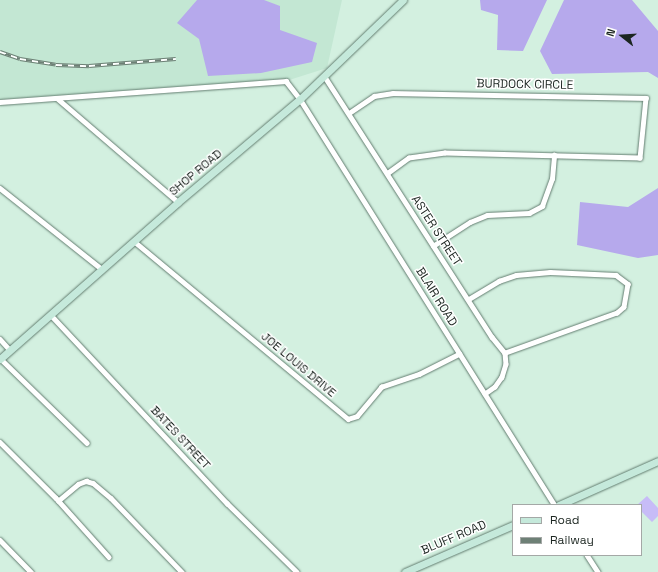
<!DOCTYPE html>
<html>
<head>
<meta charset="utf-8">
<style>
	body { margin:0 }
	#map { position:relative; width:658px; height:572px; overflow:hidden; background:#d3f0e0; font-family:"Space Grotesk",sans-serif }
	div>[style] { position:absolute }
	.built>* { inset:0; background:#c3e7d3 }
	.green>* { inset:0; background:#c7bcf7 }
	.forest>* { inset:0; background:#b6a9ec }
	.roads { filter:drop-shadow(0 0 1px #637d70) drop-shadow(0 0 1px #637d70) }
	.street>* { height:4.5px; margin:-2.25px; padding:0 2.25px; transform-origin:2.25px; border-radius:2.25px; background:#fff }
	.secondary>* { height:7px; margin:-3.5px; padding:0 3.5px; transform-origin:3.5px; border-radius:3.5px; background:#c5e9db }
	.rail>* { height:3.5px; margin-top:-1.75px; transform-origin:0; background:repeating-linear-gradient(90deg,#fff 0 6px,#6e8076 0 12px); box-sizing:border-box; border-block:1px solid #6e8076 }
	span { translate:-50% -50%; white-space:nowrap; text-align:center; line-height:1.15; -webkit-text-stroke:3px #fff; paint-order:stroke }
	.street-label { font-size:12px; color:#1c2621 }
	.legend { position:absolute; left:512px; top:504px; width:130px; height:52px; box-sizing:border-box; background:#fff; border:1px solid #a4a8a6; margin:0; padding:5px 7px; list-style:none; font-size:12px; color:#1c2621 }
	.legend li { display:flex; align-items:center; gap:8px; height:20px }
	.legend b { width:20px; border:1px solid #a4a8a6 }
	.north { position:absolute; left:602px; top:16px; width:40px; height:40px; -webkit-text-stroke:3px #fff; paint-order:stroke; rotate:287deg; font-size:11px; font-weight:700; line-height:16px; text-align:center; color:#1c2621 }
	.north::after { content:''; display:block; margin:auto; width:14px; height:18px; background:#1c2621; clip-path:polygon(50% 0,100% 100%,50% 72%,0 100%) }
</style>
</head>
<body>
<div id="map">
	<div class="built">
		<div style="clip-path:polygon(0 0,342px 0,327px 68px,286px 81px,0 101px)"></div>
	</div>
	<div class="green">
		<div style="clip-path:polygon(647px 496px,658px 508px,658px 516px,652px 522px,641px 511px,641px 505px,637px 505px)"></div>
	</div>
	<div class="forest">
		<div style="clip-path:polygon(197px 0,264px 0,280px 6px,280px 30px,317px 43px,312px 62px,261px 73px,208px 76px,199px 39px,177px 23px)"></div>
		<div style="clip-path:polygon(480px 0,547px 0,523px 51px,497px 50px,498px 15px,481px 10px)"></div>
		<div style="clip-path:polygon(564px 0,632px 0,658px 31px,658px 78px,648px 72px,552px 74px,540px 51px)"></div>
		<div style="clip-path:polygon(658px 188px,658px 255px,638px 258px,577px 245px,580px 202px,628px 207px)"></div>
	</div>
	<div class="roads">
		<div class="street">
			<div style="left:325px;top:77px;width:309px;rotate:57.3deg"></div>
			<div style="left:492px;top:337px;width:21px;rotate:51deg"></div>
			<div style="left:505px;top:353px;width:11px;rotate:85deg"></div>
			<div style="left:506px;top:364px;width:14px;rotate:107deg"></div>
			<div style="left:502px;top:377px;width:12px;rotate:125deg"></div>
			<div style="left:495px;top:387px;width:12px;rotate:145deg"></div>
			<div style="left:58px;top:99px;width:158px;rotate:40.6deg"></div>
			<div style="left:0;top:102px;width:287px;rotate:-4.2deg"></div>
			<div style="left:286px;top:81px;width:23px;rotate:52deg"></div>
			<div style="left:300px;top:99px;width:479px;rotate:57.9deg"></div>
			<div style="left:349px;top:113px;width:30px;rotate:-34deg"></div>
			<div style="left:374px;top:96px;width:19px;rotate:-9deg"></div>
			<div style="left:393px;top:93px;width:253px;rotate:1.1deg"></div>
			<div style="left:646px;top:98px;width:60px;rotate:95.7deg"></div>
			<div style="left:640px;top:158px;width:195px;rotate:-178.5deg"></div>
			<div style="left:445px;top:153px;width:36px;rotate:172deg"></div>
			<div style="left:409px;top:158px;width:26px;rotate:144deg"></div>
			<div style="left:0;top:188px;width:130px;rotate:38.5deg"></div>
			<div style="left:135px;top:242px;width:277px;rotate:39.7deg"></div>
			<div style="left:348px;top:419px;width:9px;rotate:-18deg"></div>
			<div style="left:357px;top:416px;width:38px;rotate:-50deg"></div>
			<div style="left:381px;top:387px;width:40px;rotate:-18.9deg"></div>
			<div style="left:419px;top:374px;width:45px;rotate:-26.6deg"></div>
			<div style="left:433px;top:246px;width:44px;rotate:-33deg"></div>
			<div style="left:470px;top:222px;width:18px;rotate:-22deg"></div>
			<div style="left:487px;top:215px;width:42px;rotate:-2.7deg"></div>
			<div style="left:529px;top:213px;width:15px;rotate:-28deg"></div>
			<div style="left:542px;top:206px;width:29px;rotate:-70deg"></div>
			<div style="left:552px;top:179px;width:24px;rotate:-85deg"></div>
			<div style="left:469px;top:299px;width:35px;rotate:-31deg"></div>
			<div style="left:499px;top:281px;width:18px;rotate:-19deg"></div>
			<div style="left:516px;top:275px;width:34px;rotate:-5deg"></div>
			<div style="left:550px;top:272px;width:66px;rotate:2.6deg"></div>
			<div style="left:616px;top:275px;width:15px;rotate:37deg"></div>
			<div style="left:628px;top:284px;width:23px;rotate:100deg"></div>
			<div style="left:624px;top:307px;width:9px;rotate:139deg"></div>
			<div style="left:617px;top:313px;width:119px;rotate:160.3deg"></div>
			<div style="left:51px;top:315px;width:258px;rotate:46.9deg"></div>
			<div style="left:227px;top:503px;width:98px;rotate:44.6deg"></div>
			<div style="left:0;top:339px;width:15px;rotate:48deg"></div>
			<div style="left:1px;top:359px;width:120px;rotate:44.3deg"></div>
			<div style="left:0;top:442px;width:79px;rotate:45deg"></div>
			<div style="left:56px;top:498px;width:79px;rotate:48.1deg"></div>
			<div style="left:58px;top:501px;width:26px;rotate:-40deg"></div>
			<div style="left:78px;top:484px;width:9px;rotate:-21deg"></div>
			<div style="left:86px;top:481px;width:7px;rotate:16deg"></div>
			<div style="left:93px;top:483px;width:23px;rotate:40deg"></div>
			<div style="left:111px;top:498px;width:103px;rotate:46.2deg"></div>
			<div style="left:0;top:540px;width:45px;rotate:45.9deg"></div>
			<div style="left:587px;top:555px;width:20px;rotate:57deg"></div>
		</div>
		<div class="secondary">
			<div style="left:0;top:359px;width:237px;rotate:-41.4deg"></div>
			<div style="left:178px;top:202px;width:160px;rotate:-40.2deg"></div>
			<div style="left:300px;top:99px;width:143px;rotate:-43.9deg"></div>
			<div style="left:559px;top:505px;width:108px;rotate:-24deg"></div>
			<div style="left:405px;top:572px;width:118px;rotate:-23.5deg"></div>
		</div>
	</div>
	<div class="rail">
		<div style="left:0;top:52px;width:21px;rotate:19deg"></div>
		<div style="left:20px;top:59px;width:36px;rotate:9deg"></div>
		<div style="left:56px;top:65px;width:33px;rotate:2deg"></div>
		<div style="left:89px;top:66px;width:87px;rotate:-4.6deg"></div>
	</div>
	<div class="street-label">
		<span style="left:525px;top:85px;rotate:1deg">BURDOCK CIRCLE</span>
		<span style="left:196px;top:173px;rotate:-40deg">SHOP ROAD</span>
		<span style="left:436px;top:231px;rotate:57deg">ASTER STREET</span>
		<span style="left:436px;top:297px;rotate:58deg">BLAIR ROAD</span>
		<span style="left:298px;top:365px;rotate:40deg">JOE LOUIS DRIVE</span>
		<span style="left:180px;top:438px;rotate:47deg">BATES STREET</span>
		<span style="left:454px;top:538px;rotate:-23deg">BLUFF ROAD</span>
	</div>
	<ul class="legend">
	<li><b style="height:5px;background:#c5e9db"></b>Road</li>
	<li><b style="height:5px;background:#6e8076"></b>Railway</li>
	</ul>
	<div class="north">N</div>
</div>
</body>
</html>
